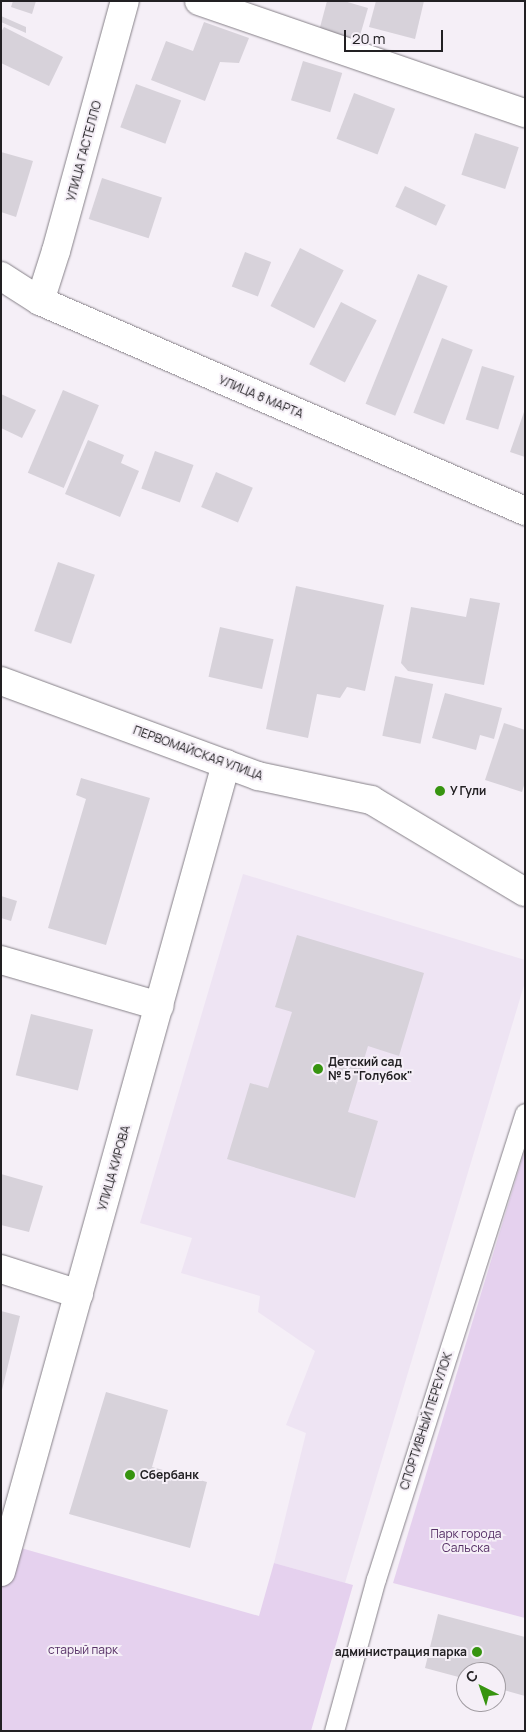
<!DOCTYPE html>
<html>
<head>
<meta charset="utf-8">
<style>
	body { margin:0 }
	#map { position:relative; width:526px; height:1732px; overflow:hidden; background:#f5eff7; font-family:Manrope,sans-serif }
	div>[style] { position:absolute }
	.built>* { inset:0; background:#eee4f3 }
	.green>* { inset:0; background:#e5d1ee }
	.building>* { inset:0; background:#d7d2da; transform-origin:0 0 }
	.roads { filter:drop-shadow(0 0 1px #868188) drop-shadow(0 0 1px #868188) }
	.lane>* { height:19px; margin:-9.5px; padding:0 9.5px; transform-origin:9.5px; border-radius:9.5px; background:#fff }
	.street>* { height:28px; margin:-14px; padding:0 14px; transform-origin:14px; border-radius:14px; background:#fff }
	.dots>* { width:14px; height:14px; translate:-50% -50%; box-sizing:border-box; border:2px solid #f5eff7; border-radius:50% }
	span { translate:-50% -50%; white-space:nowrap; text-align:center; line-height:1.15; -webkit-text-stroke:4px #f5eff7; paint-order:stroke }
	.street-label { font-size:12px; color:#222023 }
	.poi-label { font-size:12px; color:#222023; font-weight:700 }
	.left { translate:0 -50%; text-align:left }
	.right { translate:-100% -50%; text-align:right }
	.park-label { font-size:12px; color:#563066 }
	.frame { position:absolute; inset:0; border:2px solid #222023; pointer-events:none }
	.north { position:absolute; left:456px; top:1662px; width:50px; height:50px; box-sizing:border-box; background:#f5eff7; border:1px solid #a19ca2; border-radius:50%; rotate:319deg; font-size:14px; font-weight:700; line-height:20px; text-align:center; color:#222023 }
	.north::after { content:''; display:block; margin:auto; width:18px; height:22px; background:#379410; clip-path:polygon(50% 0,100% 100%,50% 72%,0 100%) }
	.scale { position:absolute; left:344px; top:30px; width:99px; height:22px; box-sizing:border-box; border:2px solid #222023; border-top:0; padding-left:6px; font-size:15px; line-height:18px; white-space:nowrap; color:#222023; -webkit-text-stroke:4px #f5eff7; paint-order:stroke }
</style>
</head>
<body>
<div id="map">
	<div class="built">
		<div style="clip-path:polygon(243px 874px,525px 960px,525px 982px,345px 1583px,274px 1563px,306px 1433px,286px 1425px,315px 1351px,258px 1312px,260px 1296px,181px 1273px,192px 1238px,140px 1223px)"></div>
	</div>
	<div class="green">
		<div style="clip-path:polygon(525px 1149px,525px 1618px,393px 1583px)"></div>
		<div style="clip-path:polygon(14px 1546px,259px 1616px,274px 1563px,353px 1585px,311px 1731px,1px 1731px,1px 1591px)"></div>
	</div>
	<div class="building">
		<div style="clip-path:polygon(13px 1px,36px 1px,32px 14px,11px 7px)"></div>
		<div style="clip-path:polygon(327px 1px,344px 1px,368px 8px,357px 46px,318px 35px)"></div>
		<div style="clip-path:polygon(376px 1px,424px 1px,415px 39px,369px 27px)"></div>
		<div style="clip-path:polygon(1px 16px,26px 27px,26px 33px,1px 22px)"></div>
		<div style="clip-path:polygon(204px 22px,249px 38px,239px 63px,220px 62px,205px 101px,151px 80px,166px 41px,193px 51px)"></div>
		<div style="clip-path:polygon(4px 27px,63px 57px,49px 86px,1px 63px,1px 32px)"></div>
		<div style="left:303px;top:61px;width:41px;height:41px;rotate:17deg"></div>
		<div style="left:136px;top:84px;width:48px;height:46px;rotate:20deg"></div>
		<div style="left:354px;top:93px;width:44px;height:49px;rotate:21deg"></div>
		<div style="left:475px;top:133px;width:46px;height:44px;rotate:18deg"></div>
		<div style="clip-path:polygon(1px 152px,33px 161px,16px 217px,1px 212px)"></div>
		<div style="left:102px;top:178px;width:63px;height:43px;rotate:18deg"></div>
		<div style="left:405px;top:186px;width:45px;height:23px;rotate:25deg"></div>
		<div style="left:300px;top:248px;width:49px;height:65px;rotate:27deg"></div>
		<div style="left:245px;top:252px;width:28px;height:37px;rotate:21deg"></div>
		<div style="left:418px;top:274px;width:32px;height:140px;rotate:22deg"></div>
		<div style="left:341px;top:302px;width:40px;height:70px;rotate:27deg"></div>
		<div style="left:442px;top:338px;width:33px;height:80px;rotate:21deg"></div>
		<div style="left:482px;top:366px;width:34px;height:56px;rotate:17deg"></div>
		<div style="left:63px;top:390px;width:39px;height:90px;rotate:23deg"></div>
		<div style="clip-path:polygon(1px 394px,36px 410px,22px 438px,1px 428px)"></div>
		<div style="clip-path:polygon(524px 412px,525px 412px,525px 457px,510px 452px)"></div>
		<div style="clip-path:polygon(88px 440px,124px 455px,121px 463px,139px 471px,120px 517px,65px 494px)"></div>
		<div style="left:155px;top:451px;width:41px;height:40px;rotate:20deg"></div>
		<div style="left:216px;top:472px;width:40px;height:38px;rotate:23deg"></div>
		<div style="left:58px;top:562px;width:39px;height:73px;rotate:19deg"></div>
		<div style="clip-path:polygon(296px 586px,384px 605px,365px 691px,347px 687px,340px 698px,317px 694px,308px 738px,266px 729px)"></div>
		<div style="clip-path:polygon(470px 598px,500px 603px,484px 685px,408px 671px,401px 663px,411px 607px,466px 617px)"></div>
		<div style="left:220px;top:627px;width:55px;height:51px;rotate:13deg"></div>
		<div style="left:395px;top:676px;width:39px;height:61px;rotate:12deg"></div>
		<div style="clip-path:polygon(445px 693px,502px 708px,494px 739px,480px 735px,476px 750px,432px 738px)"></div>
		<div style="clip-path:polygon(504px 723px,525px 730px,525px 782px,522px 792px,485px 780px)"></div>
		<div style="clip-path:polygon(81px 778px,150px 798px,106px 945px,48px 928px,86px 799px,76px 795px)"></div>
		<div style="clip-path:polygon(1px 896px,17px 901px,11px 921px,1px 918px)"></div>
		<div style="clip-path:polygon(297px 935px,424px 973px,399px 1056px,368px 1046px,348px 1112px,378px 1121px,355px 1198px,227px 1159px,250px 1083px,268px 1088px,292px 1012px,275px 1007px)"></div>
		<div style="left:31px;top:1014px;width:64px;height:63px;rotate:14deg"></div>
		<div style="clip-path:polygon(1px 1174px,43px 1186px,29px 1232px,1px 1225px)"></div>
		<div style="clip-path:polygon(1px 1311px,20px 1316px,2px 1390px,1px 1390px)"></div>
		<div style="clip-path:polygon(106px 1392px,168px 1410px,152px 1467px,207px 1482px,190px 1548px,69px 1514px)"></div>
		<div style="clip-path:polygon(438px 1614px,525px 1637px,525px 1696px,496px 1688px,496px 1672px,466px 1672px,466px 1679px,425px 1668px)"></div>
	</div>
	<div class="roads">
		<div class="lane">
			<div style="left:334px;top:1731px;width:158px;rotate:-74.6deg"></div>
			<div style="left:376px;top:1579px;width:489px;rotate:-72.3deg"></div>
		</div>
		<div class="street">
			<div style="left:199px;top:1px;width:345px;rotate:19deg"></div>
			<div style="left:1px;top:276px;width:46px;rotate:32.7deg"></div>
			<div style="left:40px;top:301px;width:529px;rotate:23.41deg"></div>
			<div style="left:40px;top:301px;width:52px;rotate:-72.3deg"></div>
			<div style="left:56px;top:251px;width:259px;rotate:-74.6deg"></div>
			<div style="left:1px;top:681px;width:274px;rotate:20.3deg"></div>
			<div style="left:258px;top:776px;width:116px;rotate:12deg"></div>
			<div style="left:371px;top:800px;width:179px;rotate:30.9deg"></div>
			<div style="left:1px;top:960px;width:165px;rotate:16.2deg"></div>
			<div style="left:1px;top:1269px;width:82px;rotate:17.8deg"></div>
			<div style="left:1px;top:1572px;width:839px;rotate:-74.44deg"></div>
		</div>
	</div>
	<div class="dots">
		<div style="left:440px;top:791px;background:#379410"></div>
		<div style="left:318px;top:1069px;background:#379410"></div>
		<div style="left:130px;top:1475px;background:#379410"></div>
		<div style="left:477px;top:1652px;background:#379410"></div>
	</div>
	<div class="street-label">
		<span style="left:84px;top:151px;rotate:-75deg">УЛИЦА ГАСТЕЛЛО</span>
		<span style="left:261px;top:397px;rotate:23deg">УЛИЦА 8 МАРТА</span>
		<span style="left:198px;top:753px;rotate:20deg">ПЕРВОМАЙСКАЯ УЛИЦА</span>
		<span style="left:114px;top:1168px;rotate:-74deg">УЛИЦА КИРОВА</span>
		<span style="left:426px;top:1421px;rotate:-72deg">СПОРТИВНЫЙ ПЕРЕУЛОК</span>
	</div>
	<div class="poi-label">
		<span class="left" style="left:450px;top:791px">У Гули</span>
		<span class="left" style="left:328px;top:1069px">Детский сад<br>№ 5 "Голубок"</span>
		<span class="left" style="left:140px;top:1475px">Сбербанк</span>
		<span class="right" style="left:467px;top:1652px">администрация парка</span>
	</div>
	<div class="park-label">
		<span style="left:466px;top:1541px">Парк города<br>Сальска</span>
		<span style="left:83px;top:1650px">старый парк</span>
	</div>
	<div class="frame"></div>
	<div class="north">С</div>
	<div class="scale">20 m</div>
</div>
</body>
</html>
